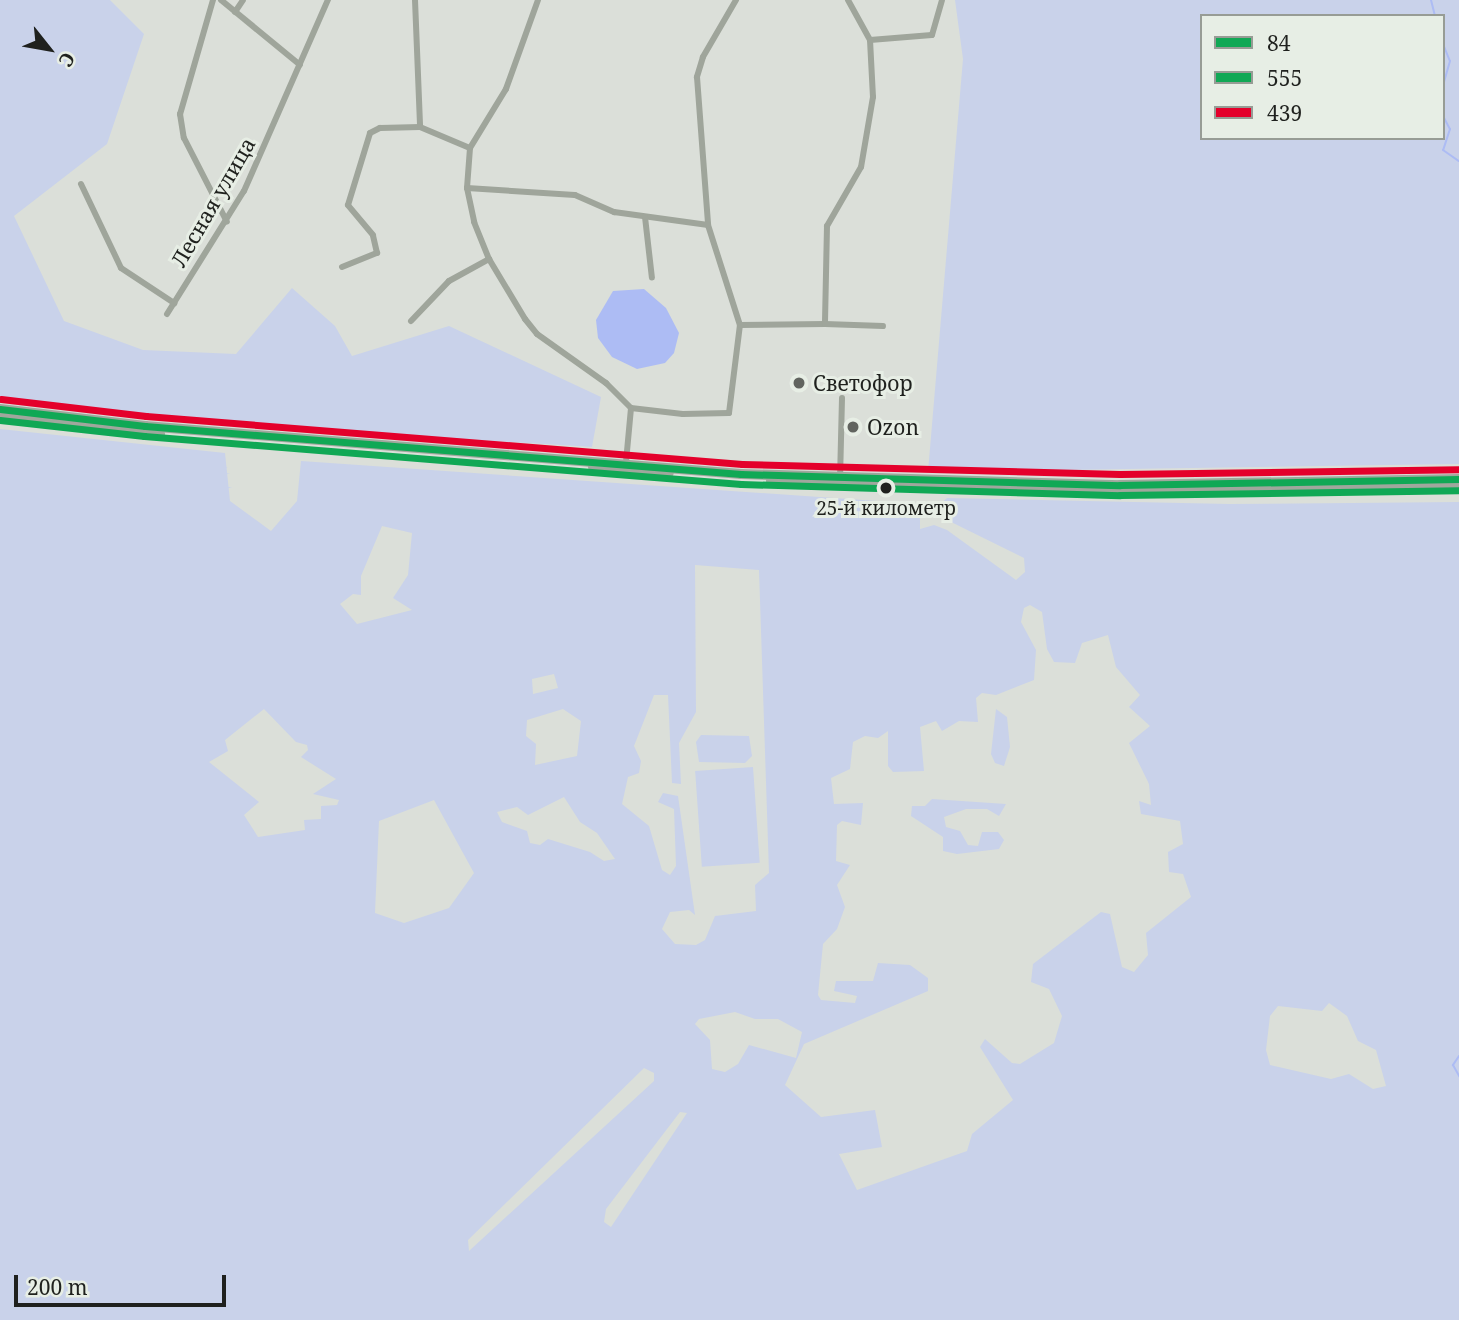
<!DOCTYPE html>
<html>
<head>
<meta charset="utf-8">
<style>
	body { margin:0 }
	#map { position:relative; width:1459px; height:1320px; overflow:hidden; background:#dbdfd9; font-family:"Noto Serif",serif }
	div>[style] { position:absolute }
	.green>* { inset:0; background:#c9d2ea; transform-origin:0 0 }
	.water>* { inset:0; background:#adbcf4 }
	.stream>* { height:2px; margin:-1px; padding:0 1px; transform-origin:1px; border-radius:1px; background:#adbcf4 }
	.minor>* { height:6px; margin:-3px; padding:0 3px; transform-origin:3px; border-radius:3px; background:#9fa59b }
	.primary>* { height:10px; margin:-5px; padding:0 5px; transform-origin:5px; border-radius:5px; background:#a0a79d }
	.bus-1>* { height:7px; margin:-3.5px; padding:0 3.5px; transform-origin:3.5px; border-radius:3.5px; background:#10a855 }
	.bus-2>* { height:7px; margin:-3.5px; padding:0 3.5px; transform-origin:3.5px; border-radius:3.5px; background:#10a855 }
	.bus-3>* { height:7px; margin:-3.5px; padding:0 3.5px; transform-origin:3.5px; border-radius:3.5px; background:#e4002b }
	.dots>* { width:19px; height:19px; translate:-50% -50%; box-sizing:border-box; border:4px solid #e7eee5; border-radius:50% }
	span { translate:-50% -50%; white-space:nowrap; text-align:center; line-height:1.15; -webkit-text-stroke:6px #e7eee5; paint-order:stroke }
	.bus-label { font-size:19px; color:#1f211e }
	.street-label { font-size:21px; color:#1f211e }
	.poi-label { font-size:21px; color:#1f211e }
	.left { translate:0 -50%; text-align:left }
	.legend { position:absolute; left:1200px; top:14px; width:245px; height:126px; box-sizing:border-box; background:#e7eee5; border:2px solid #979c95; margin:0; padding:9px 12px; list-style:none; font-size:21px; color:#1f211e }
	.legend li { display:flex; align-items:center; gap:14px; height:35px }
	.legend b { width:35px; border:2px solid #979c95 }
	.north { position:absolute; left:14px; top:14px; width:70px; height:70px; -webkit-text-stroke:5px #e7eee5; paint-order:stroke; rotate:121deg; font-size:19px; font-weight:700; line-height:28px; text-align:center; color:#1f211e }
	.north::after { content:''; display:block; margin:auto; width:24px; height:32px; background:#1f211e; clip-path:polygon(50% 0,100% 100%,50% 72%,0 100%) }
	.scale { position:absolute; left:14px; top:1275px; width:212px; height:32px; box-sizing:border-box; border:4px solid #1f211e; border-top:0; padding-left:9px; font-size:21px; line-height:24px; white-space:nowrap; color:#1f211e; -webkit-text-stroke:5px #e7eee5; paint-order:stroke }
</style>
</head>
<body>
<div id="map">
	<div class="green">
		<div style="clip-path:polygon(0 0,110px 0,144px 34px,107px 144px,14px 216px,64px 321px,143px 350px,236px 354px,292px 288px,335px 326px,352px 356px,449px 326px,601px 397px,592px 447px,223px 424px,0 402px)"></div>
		<div style="clip-path:polygon(evenodd,955px 0,1459px 0,1459px 464px,928px 472px,963px 59px,955px 0,1202px 16px,1443px 16px,1443px 138px,1202px 138px,1202px 16px)"></div>
		<div style="clip-path:polygon(evenodd,0 429px,225px 453px,230px 501px,271px 531px,297px 501px,301px 461px,920px 504px,920px 529px,934px 525px,947px 530px,1016px 580px,1025px 572px,1024px 558px,945px 519px,937px 507px,947px 498px,1229px 504px,1459px 502px,1459px 1320px,0 1320px,0 429px,382px 526px,412px 533px,408px 575px,393px 598px,412px 610px,357px 624px,340px 604px,353px 594px,361px 595px,361px 576px,382px 526px,0 429px,695px 565px,759px 570px,769px 873px,755px 885px,756px 911px,715px 916px,705px 940px,696px 945px,675px 944px,662px 929px,670px 912px,689px 910px,695px 915px,678px 796px,663px 793px,658px 802px,674px 809px,676px 866px,670px 875px,662px 870px,649px 826px,622px 804px,628px 777px,639px 773px,641px 761px,634px 746px,654px 695px,668px 695px,672px 783px,681px 784px,679px 743px,696px 712px,695px 565px,0 429px,1030px 605px,1042px 612px,1047px 649px,1054px 662px,1075px 663px,1082px 643px,1108px 635px,1116px 667px,1140px 695px,1129px 707px,1150px 726px,1129px 743px,1149px 784px,1151px 805px,1139px 801px,1141px 814px,1180px 821px,1183px 844px,1168px 852px,1169px 872px,1183px 874px,1191px 897px,1146px 933px,1148px 955px,1134px 972px,1122px 967px,1110px 914px,1101px 912px,1033px 964px,1031px 982px,1049px 989px,1062px 1016px,1054px 1043px,1020px 1064px,1012px 1063px,985px 1039px,980px 1047px,1013px 1100px,972px 1134px,967px 1151px,857px 1190px,839px 1154px,882px 1147px,875px 1110px,821px 1117px,785px 1085px,804px 1044px,928px 991px,928px 978px,910px 965px,878px 963px,873px 981px,836px 981px,834px 991px,857px 996px,855px 1003px,821px 1000px,818px 995px,823px 944px,837px 929px,845px 907px,837px 885px,850px 865px,836px 861px,837px 825px,842px 821px,861px 825px,863px 803px,834px 804px,831px 778px,850px 769px,853px 742px,865px 736px,878px 738px,888px 731px,888px 766px,893px 772px,924px 771px,920px 727px,936px 721px,942px 731px,959px 721px,978px 722px,976px 698px,982px 693px,996px 695px,1034px 680px,1036px 650px,1021px 622px,1024px 608px,1030px 605px,0 429px,554px 674px,558px 688px,533px 694px,532px 679px,554px 674px,0 429px,264px 709px,296px 742px,307px 745px,308px 750px,301px 757px,336px 779px,313px 794px,339px 800px,337px 805px,321px 806px,321px 819px,304px 820px,305px 830px,258px 837px,244px 815px,259px 802px,209px 762px,228px 751px,225px 740px,264px 709px,0 429px,563px 709px,581px 721px,577px 756px,535px 765px,536px 744px,526px 736px,527px 720px,563px 709px,0 429px,564px 797px,580px 822px,597px 833px,615px 859px,604px 861px,590px 852px,548px 839px,540px 845px,530px 843px,527px 831px,502px 822px,497px 812px,517px 807px,528px 815px,564px 797px,0 429px,434px 800px,474px 873px,449px 908px,404px 923px,375px 913px,379px 821px,434px 800px,0 429px,1329px 1003px,1347px 1016px,1358px 1041px,1376px 1050px,1386px 1086px,1373px 1089px,1349px 1074px,1331px 1079px,1270px 1065px,1266px 1050px,1270px 1016px,1278px 1006px,1322px 1011px,1329px 1003px,0 429px,735px 1012px,755px 1019px,778px 1019px,802px 1032px,796px 1058px,749px 1045px,738px 1064px,725px 1072px,712px 1069px,710px 1040px,695px 1024px,699px 1019px,735px 1012px,0 429px,644px 1068px,654px 1073px,654px 1081px,469px 1251px,468px 1240px,644px 1068px,0 429px,680px 1112px,687px 1113px,611px 1227px,604px 1222px,606px 1209px,680px 1112px)"></div>
		<div style="clip-path:polygon(996px 709px,1007px 717px,1010px 747px,1004px 766px,995px 763px,991px 754px)"></div>
		<div style="clip-path:polygon(701px 735px,749px 736px,752px 756px,745px 763px,699px 762px,696px 742px)"></div>
		<div style="left:753px;top:767px;width:96px;height:58px;rotate:86deg"></div>
		<div style="clip-path:polygon(932px 799px,1006px 804px,999px 816px,987px 809px,966px 809px,944px 817px,946px 827px,960px 831px,968px 845px,978px 846px,982px 832px,998px 832px,1004px 840px,999px 849px,957px 854px,943px 851px,943px 837px,911px 816px,912px 806px,925px 806px)"></div>
	</div>
	<div class="water">
		<div style="clip-path:polygon(644px 289px,666px 308px,679px 333px,674px 353px,665px 363px,637px 369px,612px 357px,598px 338px,596px 320px,613px 291px)"></div>
	</div>
	<div class="stream">
		<div style="left:1431px;top:0;width:16px;rotate:76deg"></div>
		<div style="left:1443px;top:44px;width:18px;rotate:68deg"></div>
		<div style="left:1450px;top:61px;width:26px;rotate:106deg"></div>
		<div style="left:1443px;top:116px;width:15px;rotate:62deg"></div>
		<div style="left:1450px;top:129px;width:22px;rotate:108deg"></div>
		<div style="left:1443px;top:150px;width:19px;rotate:35deg"></div>
		<div style="left:1459px;top:1056px;width:11px;rotate:124deg"></div>
		<div style="left:1453px;top:1065px;width:13px;rotate:61deg"></div>
	</div>
	<div class="minor">
		<div style="left:213px;top:0;width:119px;rotate:106.1deg"></div>
		<div style="left:180px;top:114px;width:24px;rotate:81deg"></div>
		<div style="left:184px;top:138px;width:94px;rotate:62.9deg"></div>
		<div style="left:221px;top:0;width:102px;rotate:39.4deg"></div>
		<div style="left:415px;top:0;width:127px;rotate:87.7deg"></div>
		<div style="left:538px;top:0;width:95px;rotate:109.8deg"></div>
		<div style="left:506px;top:89px;width:69px;rotate:121.4deg"></div>
		<div style="left:470px;top:148px;width:40px;rotate:94.3deg"></div>
		<div style="left:467px;top:188px;width:35px;rotate:78deg"></div>
		<div style="left:474px;top:222px;width:40px;rotate:68deg"></div>
		<div style="left:489px;top:259px;width:70px;rotate:59deg"></div>
		<div style="left:525px;top:319px;width:19px;rotate:51deg"></div>
		<div style="left:537px;top:334px;width:85px;rotate:35.4deg"></div>
		<div style="left:606px;top:383px;width:35px;rotate:45deg"></div>
		<div style="left:631px;top:408px;width:52px;rotate:6.6deg"></div>
		<div style="left:683px;top:414px;width:46px;rotate:-1.2deg"></div>
		<div style="left:729px;top:413px;width:89px;rotate:-82.9deg"></div>
		<div style="left:736px;top:0;width:66px;rotate:120.1deg"></div>
		<div style="left:703px;top:57px;width:21px;rotate:107deg"></div>
		<div style="left:697px;top:77px;width:148px;rotate:85.7deg"></div>
		<div style="left:708px;top:225px;width:105px;rotate:72.3deg"></div>
		<div style="left:740px;top:325px;width:85px;rotate:-0.7deg"></div>
		<div style="left:848px;top:0;width:46px;rotate:61.2deg"></div>
		<div style="left:870px;top:40px;width:57px;rotate:87deg"></div>
		<div style="left:873px;top:97px;width:71px;rotate:99.7deg"></div>
		<div style="left:861px;top:167px;width:68px;rotate:120deg"></div>
		<div style="left:827px;top:226px;width:98px;rotate:91.2deg"></div>
		<div style="left:825px;top:324px;width:58px;rotate:2deg"></div>
		<div style="left:235px;top:12px;width:14px;rotate:-56deg"></div>
		<div style="left:870px;top:40px;width:62px;rotate:-4.6deg"></div>
		<div style="left:932px;top:35px;width:36px;rotate:-74deg"></div>
		<div style="left:81px;top:184px;width:93px;rotate:64.5deg"></div>
		<div style="left:121px;top:268px;width:64px;rotate:33.4deg"></div>
		<div style="left:467px;top:188px;width:108px;rotate:3.7deg"></div>
		<div style="left:575px;top:195px;width:43px;rotate:23.6deg"></div>
		<div style="left:614px;top:212px;width:95px;rotate:7.9deg"></div>
		<div style="left:645px;top:217px;width:61px;rotate:83.5deg"></div>
		<div style="left:342px;top:267px;width:38px;rotate:-22deg"></div>
		<div style="left:377px;top:253px;width:18px;rotate:-103deg"></div>
		<div style="left:373px;top:235px;width:39px;rotate:-130deg"></div>
		<div style="left:348px;top:205px;width:75px;rotate:-73deg"></div>
		<div style="left:370px;top:133px;width:11px;rotate:-27deg"></div>
		<div style="left:380px;top:128px;width:40px;rotate:-1.4deg"></div>
		<div style="left:420px;top:127px;width:54px;rotate:22.8deg"></div>
		<div style="left:167px;top:314px;width:145px;rotate:-58deg"></div>
		<div style="left:244px;top:191px;width:209px;rotate:-66.3deg"></div>
		<div style="left:411px;top:321px;width:55px;rotate:-46.5deg"></div>
		<div style="left:449px;top:281px;width:46px;rotate:-28.8deg"></div>
		<div style="left:626px;top:462px;width:54px;rotate:-84.7deg"></div>
		<div style="left:840px;top:480px;width:82px;rotate:-88.6deg"></div>
	</div>
	<div class="primary">
		<div style="left:0;top:409px;width:146px;rotate:6.7deg"></div>
		<div style="left:145px;top:426px;width:598px;rotate:4.6deg"></div>
		<div style="left:741px;top:474px;width:379px;rotate:1.7deg"></div>
		<div style="left:1120px;top:485px;width:339px;rotate:-1deg"></div>
		<div style="left:0;top:417px;width:161px;rotate:6.1deg"></div>
		<div style="left:593px;top:467px;width:76px;rotate:4.5deg"></div>
		<div style="left:771px;top:481px;width:349px;rotate:1.8deg"></div>
		<div style="left:1120px;top:492px;width:339px;rotate:-1deg"></div>
	</div>
	<div class="bus-1">
		<div style="left:0;top:409px;width:146px;rotate:6.7deg"></div>
		<div style="left:145px;top:426px;width:598px;rotate:4.6deg"></div>
		<div style="left:741px;top:474px;width:379px;rotate:1.7deg"></div>
		<div style="left:1120px;top:485px;width:339px;rotate:-1deg"></div>
	</div>
	<div class="bus-2">
		<div style="left:0;top:420px;width:145px;rotate:6.3deg"></div>
		<div style="left:144px;top:436px;width:599px;rotate:4.6deg"></div>
		<div style="left:741px;top:484px;width:379px;rotate:1.7deg"></div>
		<div style="left:1120px;top:495px;width:339px;rotate:-0.8deg"></div>
	</div>
	<div class="bus-3">
		<div style="left:1px;top:399px;width:146px;rotate:6.7deg"></div>
		<div style="left:146px;top:416px;width:598px;rotate:4.6deg"></div>
		<div style="left:742px;top:464px;width:378px;rotate:1.5deg"></div>
		<div style="left:1120px;top:474px;width:339px;rotate:-0.8deg"></div>
	</div>
	<div class="dots">
		<div style="left:799px;top:383px;background:#61645f"></div>
		<div style="left:853px;top:427px;background:#61645f"></div>
		<div style="left:886px;top:488px;background:#1f211e"></div>
	</div>
	<div class="bus-label">
		<span style="left:886px;top:509px">25-й километр</span>
	</div>
	<div class="street-label">
		<span style="left:213px;top:202px;rotate:-60deg">Лесная улица</span>
	</div>
	<div class="poi-label">
		<span class="left" style="left:813px;top:383px">Светофор</span>
		<span class="left" style="left:867px;top:427px">Ozon</span>
	</div>
	<ul class="legend">
	<li><b style="height:9px;background:#10a855"></b>84</li>
	<li><b style="height:9px;background:#10a855"></b>555</li>
	<li><b style="height:9px;background:#e4002b"></b>439</li>
	</ul>
	<div class="north">С</div>
	<div class="scale">200 m</div>
</div>
</body>
</html>
